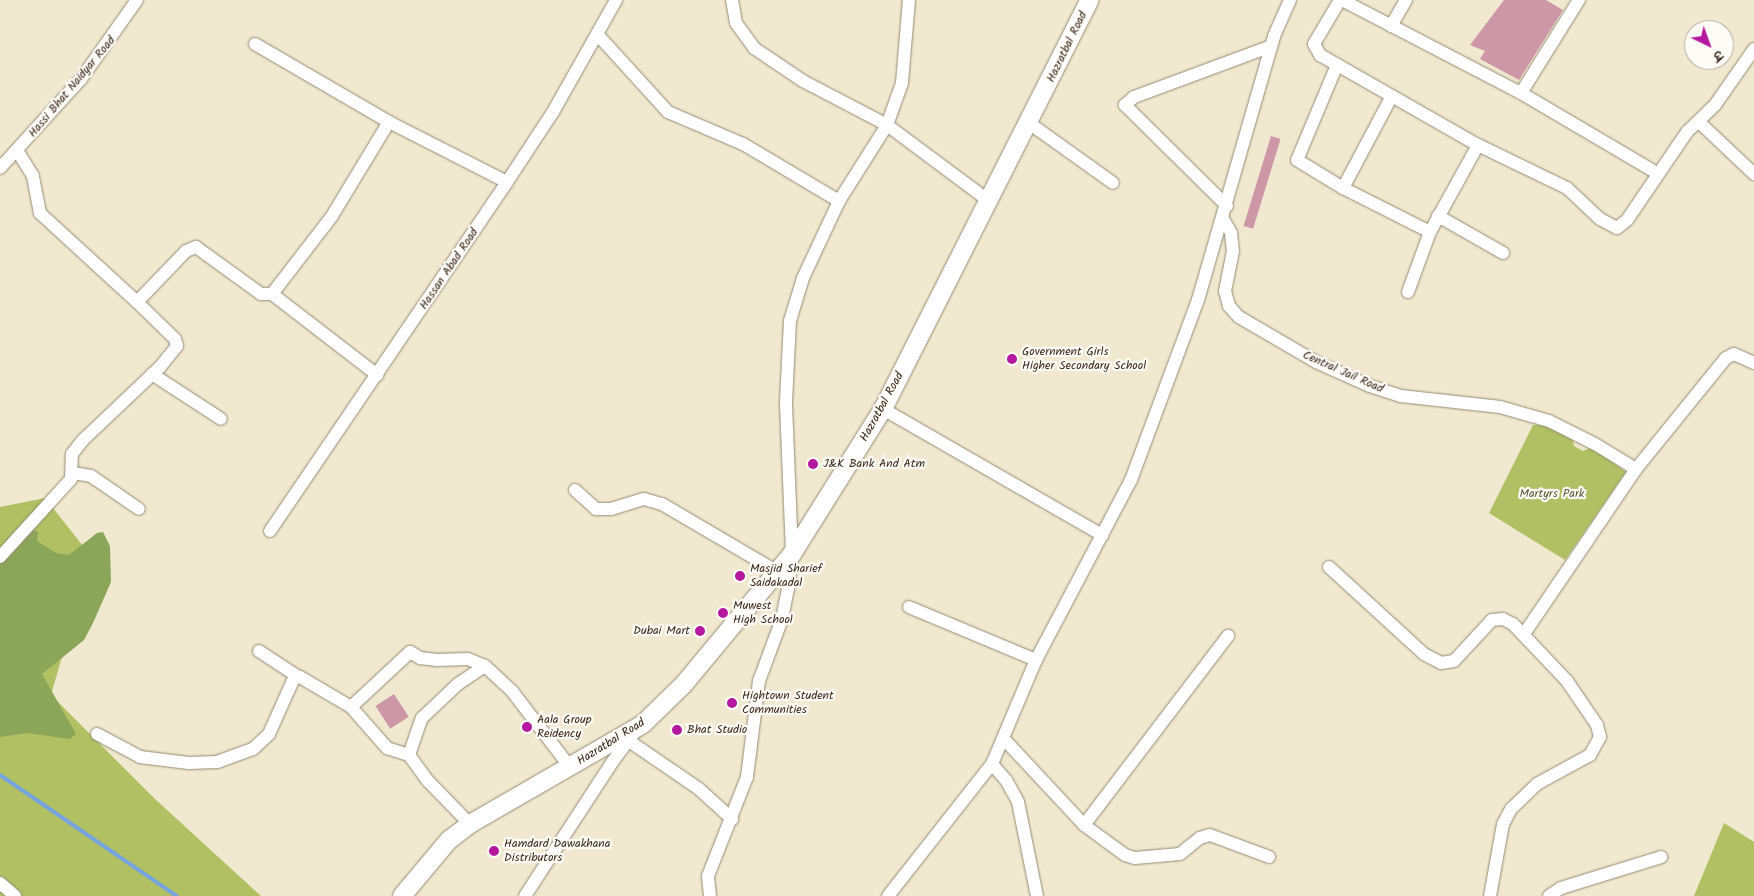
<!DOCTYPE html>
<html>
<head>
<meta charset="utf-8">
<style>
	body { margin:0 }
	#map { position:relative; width:1754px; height:896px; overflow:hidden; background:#f0e9cf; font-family:Kalam,"Playpen Sans Deva",sans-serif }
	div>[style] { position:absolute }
	.green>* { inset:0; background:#b0c063 }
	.forest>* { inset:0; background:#8ca659 }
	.stream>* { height:4px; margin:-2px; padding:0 2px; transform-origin:2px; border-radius:2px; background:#75a4df }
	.building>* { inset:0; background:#cd97a7; transform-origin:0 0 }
	.roads { filter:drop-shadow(0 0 1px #968a76) drop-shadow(0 0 1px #968a76) }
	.minor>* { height:12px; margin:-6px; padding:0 6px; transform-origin:6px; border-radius:6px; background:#fff }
	.secondary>* { height:18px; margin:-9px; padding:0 9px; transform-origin:9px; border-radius:9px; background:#fff }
	.dots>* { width:14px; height:14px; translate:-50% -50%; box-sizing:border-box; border:2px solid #fdfcf7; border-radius:50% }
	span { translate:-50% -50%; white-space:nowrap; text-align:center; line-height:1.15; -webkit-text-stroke:4.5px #fdfcf7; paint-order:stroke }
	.street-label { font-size:12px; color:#3b2a1e }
	.poi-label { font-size:12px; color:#3b2a1e }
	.left { translate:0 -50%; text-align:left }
	.right { translate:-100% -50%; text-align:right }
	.park-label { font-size:12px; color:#5e5733 }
	.north { position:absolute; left:1684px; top:20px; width:50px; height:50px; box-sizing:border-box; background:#fdfcf7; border:1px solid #afa8a0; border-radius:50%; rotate:138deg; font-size:14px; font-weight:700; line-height:20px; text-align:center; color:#3b2a1e }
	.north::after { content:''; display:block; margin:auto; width:18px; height:22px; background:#b5179e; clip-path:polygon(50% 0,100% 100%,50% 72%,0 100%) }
</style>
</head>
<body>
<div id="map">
	<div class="green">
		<div style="clip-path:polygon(1533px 425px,1543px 425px,1572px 436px,1574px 446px,1583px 451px,1592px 447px,1626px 472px,1565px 560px,1489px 513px)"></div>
		<div style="clip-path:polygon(45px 498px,87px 551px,78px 601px,51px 695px,155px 799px,261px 896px,0 896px,0 507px)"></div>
		<div style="clip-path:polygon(1724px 823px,1754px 842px,1754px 896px,1694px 896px)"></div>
	</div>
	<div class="forest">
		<div style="clip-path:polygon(26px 526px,38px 532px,37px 541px,56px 553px,69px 555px,97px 533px,103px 532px,110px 546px,111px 582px,93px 623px,84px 640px,42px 674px,76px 734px,70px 739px,27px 733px,0 737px,0 549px)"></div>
	</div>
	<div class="stream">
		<div style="left:0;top:775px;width:214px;rotate:34.4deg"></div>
	</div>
	<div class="building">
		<div style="clip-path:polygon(1504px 0,1546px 0,1563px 10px,1519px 80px,1480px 59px,1485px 51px,1470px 45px)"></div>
		<div style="left:1271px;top:136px;width:10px;height:94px;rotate:17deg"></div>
		<div style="left:394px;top:694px;width:27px;height:22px;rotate:57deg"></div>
	</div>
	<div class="roads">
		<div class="minor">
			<div style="left:732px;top:0;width:23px;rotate:80deg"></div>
			<div style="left:736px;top:23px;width:31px;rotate:54deg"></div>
			<div style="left:754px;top:48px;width:59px;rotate:34deg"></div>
			<div style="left:803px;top:81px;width:95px;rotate:27.6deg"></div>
			<div style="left:887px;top:125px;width:127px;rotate:36.7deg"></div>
			<div style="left:1340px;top:0;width:51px;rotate:120.6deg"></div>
			<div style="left:1314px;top:44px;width:13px;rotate:61deg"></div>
			<div style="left:1320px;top:55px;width:182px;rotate:29.7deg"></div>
			<div style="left:1478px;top:145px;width:99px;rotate:25.8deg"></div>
			<div style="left:1567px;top:188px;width:45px;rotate:43.2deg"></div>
			<div style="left:1600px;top:219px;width:19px;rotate:28deg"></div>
			<div style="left:1617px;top:228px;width:13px;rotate:-39deg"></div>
			<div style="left:1627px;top:220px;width:107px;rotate:-55.7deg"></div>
			<div style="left:1687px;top:132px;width:39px;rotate:-44deg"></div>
			<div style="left:1715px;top:105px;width:68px;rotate:-55.1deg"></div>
			<div style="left:1342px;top:0;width:202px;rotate:27.5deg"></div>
			<div style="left:1521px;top:93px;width:158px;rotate:30.5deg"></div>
			<div style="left:1391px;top:26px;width:30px;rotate:-60deg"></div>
			<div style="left:597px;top:34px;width:105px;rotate:47.7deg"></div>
			<div style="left:668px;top:112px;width:82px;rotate:23.1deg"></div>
			<div style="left:743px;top:144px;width:112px;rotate:30.7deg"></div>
			<div style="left:255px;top:44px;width:155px;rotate:30.2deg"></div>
			<div style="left:389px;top:122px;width:132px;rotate:27deg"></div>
			<div style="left:1337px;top:65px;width:103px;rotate:112.8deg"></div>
			<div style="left:1297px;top:160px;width:54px;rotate:31.3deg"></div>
			<div style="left:1343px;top:188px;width:97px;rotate:26.8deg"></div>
			<div style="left:1521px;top:93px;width:110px;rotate:-58.1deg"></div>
			<div style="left:1699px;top:122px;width:76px;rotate:43.4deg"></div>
			<div style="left:1029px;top:123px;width:103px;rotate:35.5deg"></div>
			<div style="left:0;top:168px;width:120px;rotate:-47.7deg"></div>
			<div style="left:81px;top:79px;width:97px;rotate:-54.7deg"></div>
			<div style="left:1343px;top:188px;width:104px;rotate:-62deg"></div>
			<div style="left:1227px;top:206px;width:144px;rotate:-135.3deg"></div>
			<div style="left:1125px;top:105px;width:12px;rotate:-42deg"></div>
			<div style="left:1134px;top:97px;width:146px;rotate:-20.4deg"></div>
			<div style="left:1438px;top:216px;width:75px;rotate:29.6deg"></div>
			<div style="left:1223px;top:219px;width:16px;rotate:60deg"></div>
			<div style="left:1231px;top:233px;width:18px;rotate:84deg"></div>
			<div style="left:1233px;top:251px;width:41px;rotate:101.3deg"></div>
			<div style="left:1225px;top:291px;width:16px;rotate:75deg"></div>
			<div style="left:1229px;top:306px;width:15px;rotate:48deg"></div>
			<div style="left:1239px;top:317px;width:89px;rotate:30.3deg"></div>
			<div style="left:1316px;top:362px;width:59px;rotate:24deg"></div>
			<div style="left:1370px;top:386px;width:33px;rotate:18deg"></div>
			<div style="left:1401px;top:396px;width:100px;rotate:6.3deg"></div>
			<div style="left:1500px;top:407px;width:51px;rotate:15.9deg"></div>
			<div style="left:1549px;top:421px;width:51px;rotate:26.6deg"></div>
			<div style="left:1595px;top:444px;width:48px;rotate:31.4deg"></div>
			<div style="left:1408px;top:292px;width:64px;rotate:-69.9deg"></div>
			<div style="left:1430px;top:232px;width:99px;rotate:-61.1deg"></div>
			<div style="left:272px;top:294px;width:133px;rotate:37.6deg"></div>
			<div style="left:137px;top:302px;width:71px;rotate:-46.1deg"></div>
			<div style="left:186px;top:251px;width:11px;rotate:-22deg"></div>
			<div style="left:196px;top:247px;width:80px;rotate:35.9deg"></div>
			<div style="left:261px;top:294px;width:11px"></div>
			<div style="left:272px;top:294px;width:98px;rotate:-52.4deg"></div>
			<div style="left:332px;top:216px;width:110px;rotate:-58.8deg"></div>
			<div style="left:152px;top:374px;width:82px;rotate:33.1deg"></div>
			<div style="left:883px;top:409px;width:253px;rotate:29.9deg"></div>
			<div style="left:73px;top:473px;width:18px;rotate:9deg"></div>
			<div style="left:91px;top:476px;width:58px;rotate:34.5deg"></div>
			<div style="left:575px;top:490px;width:28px;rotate:42deg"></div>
			<div style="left:596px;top:509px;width:15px"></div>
			<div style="left:611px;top:509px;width:34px;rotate:-17deg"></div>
			<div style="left:644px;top:499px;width:19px;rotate:16deg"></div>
			<div style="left:662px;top:504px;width:134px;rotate:30.4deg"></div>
			<div style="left:270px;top:531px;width:422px;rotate:-55.8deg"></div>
			<div style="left:507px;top:182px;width:84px;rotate:-56.7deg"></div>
			<div style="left:553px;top:112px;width:129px;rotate:-60.6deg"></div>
			<div style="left:0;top:557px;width:105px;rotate:-47.7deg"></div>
			<div style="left:71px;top:479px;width:25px;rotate:-88deg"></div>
			<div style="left:72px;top:454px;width:18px;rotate:-52deg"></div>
			<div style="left:83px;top:440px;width:106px;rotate:-43.5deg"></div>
			<div style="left:160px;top:367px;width:27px;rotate:-51deg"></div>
			<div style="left:177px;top:346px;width:7px;rotate:-106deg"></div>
			<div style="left:175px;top:339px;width:53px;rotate:-135.8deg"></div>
			<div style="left:137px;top:302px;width:132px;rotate:-137.5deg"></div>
			<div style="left:40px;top:213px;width:38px;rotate:-101deg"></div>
			<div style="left:33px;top:176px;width:28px;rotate:-122deg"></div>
			<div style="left:1329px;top:567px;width:129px;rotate:42.5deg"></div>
			<div style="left:1424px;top:654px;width:19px;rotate:28deg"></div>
			<div style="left:1441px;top:663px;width:13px;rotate:-9deg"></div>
			<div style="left:1454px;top:661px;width:56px;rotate:-47.2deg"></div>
			<div style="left:1492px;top:620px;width:11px;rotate:-5deg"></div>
			<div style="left:1503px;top:619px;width:11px;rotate:27deg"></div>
			<div style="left:1513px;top:624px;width:79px;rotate:46.5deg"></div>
			<div style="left:1567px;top:681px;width:53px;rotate:55.7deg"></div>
			<div style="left:1597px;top:725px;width:12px;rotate:76deg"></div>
			<div style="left:1600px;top:737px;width:21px;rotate:119deg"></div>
			<div style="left:1590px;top:755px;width:60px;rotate:151.3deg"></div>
			<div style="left:1537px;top:784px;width:36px;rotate:136deg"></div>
			<div style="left:1511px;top:809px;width:17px;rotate:118deg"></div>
			<div style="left:1503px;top:824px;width:73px;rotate:100.2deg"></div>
			<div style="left:909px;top:607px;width:138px;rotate:22.7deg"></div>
			<div style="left:1524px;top:634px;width:199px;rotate:-55.8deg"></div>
			<div style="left:1636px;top:469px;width:143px;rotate:-51deg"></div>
			<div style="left:1726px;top:358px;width:9px;rotate:-27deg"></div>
			<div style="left:1734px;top:354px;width:22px;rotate:24deg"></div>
			<div style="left:259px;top:651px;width:45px;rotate:33.3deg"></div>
			<div style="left:351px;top:707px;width:55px;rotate:48.7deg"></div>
			<div style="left:387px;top:748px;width:23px;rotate:18deg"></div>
			<div style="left:409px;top:755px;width:32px;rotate:54deg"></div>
			<div style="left:428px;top:781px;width:60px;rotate:45.7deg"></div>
			<div style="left:97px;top:734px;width:49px;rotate:28.1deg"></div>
			<div style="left:140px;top:757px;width:49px;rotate:7deg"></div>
			<div style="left:189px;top:763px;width:28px;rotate:-2deg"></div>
			<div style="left:217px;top:762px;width:38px;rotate:-20deg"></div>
			<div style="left:253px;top:749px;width:22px;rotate:-43deg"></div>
			<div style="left:269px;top:734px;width:61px;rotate:-65.9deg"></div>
			<div style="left:294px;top:678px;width:6px;rotate:-9deg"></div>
			<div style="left:300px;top:677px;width:59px;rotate:30.5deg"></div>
			<div style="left:351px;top:707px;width:81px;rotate:-43deg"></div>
			<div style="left:410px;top:652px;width:12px;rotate:31deg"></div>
			<div style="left:420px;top:658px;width:17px;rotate:7deg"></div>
			<div style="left:437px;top:660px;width:31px;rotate:-2deg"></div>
			<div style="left:468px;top:659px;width:18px;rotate:22deg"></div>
			<div style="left:485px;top:666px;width:37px;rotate:43deg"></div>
			<div style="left:512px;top:691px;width:96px;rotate:52.7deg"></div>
			<div style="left:1003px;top:738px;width:119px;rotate:47deg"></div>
			<div style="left:1084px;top:825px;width:51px;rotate:36.2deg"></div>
			<div style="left:1125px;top:855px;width:10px;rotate:17deg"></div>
			<div style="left:1135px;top:858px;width:45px;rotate:-5.1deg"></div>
			<div style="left:1180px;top:854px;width:26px;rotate:-39deg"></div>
			<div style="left:1200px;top:838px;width:10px;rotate:-17deg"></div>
			<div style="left:1210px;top:835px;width:63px;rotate:20.4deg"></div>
			<div style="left:629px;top:741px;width:85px;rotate:34.4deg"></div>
			<div style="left:699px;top:789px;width:45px;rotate:42.3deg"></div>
			<div style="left:409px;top:755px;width:39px;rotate:-71deg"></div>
			<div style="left:422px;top:718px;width:50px;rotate:-43.4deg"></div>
			<div style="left:458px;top:684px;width:32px;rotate:-34deg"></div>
			<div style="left:992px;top:764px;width:21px;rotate:49deg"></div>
			<div style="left:1006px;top:780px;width:25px;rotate:61deg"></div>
			<div style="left:1018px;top:802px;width:96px;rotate:78.6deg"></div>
			<div style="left:1084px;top:825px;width:238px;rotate:-52.7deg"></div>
			<div style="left:0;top:883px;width:20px;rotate:41deg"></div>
			<div style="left:525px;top:896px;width:161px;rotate:-56.9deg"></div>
			<div style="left:613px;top:761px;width:38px;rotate:-53deg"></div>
			<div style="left:710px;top:896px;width:20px;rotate:-96deg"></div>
			<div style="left:708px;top:876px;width:106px;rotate:-68.5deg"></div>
			<div style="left:747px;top:777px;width:97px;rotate:-82.9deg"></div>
			<div style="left:759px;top:681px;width:66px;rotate:-69.6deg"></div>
			<div style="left:782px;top:619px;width:31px;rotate:-79deg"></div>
			<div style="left:788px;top:589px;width:35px;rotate:-83deg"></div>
			<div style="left:792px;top:554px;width:152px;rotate:-92.3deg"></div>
			<div style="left:786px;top:402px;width:81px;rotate:-87.2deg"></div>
			<div style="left:790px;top:321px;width:45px;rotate:-73.2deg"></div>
			<div style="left:803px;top:278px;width:85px;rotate:-64.9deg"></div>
			<div style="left:839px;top:201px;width:90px;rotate:-57.7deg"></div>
			<div style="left:887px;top:125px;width:45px;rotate:-70.3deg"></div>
			<div style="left:902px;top:83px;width:83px;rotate:-85.2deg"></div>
			<div style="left:888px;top:896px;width:168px;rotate:-51.8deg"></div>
			<div style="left:992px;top:764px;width:113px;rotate:-67.1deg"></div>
			<div style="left:1036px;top:660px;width:204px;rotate:-62.2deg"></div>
			<div style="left:1131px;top:480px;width:192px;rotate:-69.6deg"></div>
			<div style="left:1198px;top:300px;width:275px;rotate:-73.9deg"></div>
			<div style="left:1274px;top:36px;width:39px;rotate:-66deg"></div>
			<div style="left:1549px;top:896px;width:14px;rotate:-34deg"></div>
			<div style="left:1561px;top:888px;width:105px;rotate:-17.2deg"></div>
		</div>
		<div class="secondary">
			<div style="left:402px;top:896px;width:73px;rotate:-50deg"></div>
			<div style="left:449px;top:840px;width:26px;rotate:-37deg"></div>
			<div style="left:470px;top:824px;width:200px;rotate:-30deg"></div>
			<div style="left:643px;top:724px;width:57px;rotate:-44.3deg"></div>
			<div style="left:684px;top:684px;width:169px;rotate:-50.3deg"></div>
			<div style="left:792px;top:554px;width:171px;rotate:-57.9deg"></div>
			<div style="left:883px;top:409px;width:458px;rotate:-63.2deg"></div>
		</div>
	</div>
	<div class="dots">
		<div style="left:1012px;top:359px;background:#b5179e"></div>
		<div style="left:813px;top:464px;background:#b5179e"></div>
		<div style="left:740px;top:576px;background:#b5179e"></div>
		<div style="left:723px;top:613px;background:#b5179e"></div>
		<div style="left:700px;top:631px;background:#b5179e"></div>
		<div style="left:732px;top:703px;background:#b5179e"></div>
		<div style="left:527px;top:727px;background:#b5179e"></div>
		<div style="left:677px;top:730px;background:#b5179e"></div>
		<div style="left:494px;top:851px;background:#b5179e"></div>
	</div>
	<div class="street-label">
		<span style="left:1067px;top:47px;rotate:-64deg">Hazratbal Road</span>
		<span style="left:72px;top:87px;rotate:-50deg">Hassi Bhat Naidyar Road</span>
		<span style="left:449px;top:269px;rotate:-56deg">Hassan Abad Road</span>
		<span style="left:1343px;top:372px;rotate:24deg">Central Jail Road</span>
		<span style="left:882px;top:407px;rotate:-61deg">Hazratbal Road</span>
		<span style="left:611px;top:742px;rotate:-32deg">Hazratbal Road</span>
	</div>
	<div class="poi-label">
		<span class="left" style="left:1022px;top:359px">Government Girls<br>Higher Secondary School</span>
		<span class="left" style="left:823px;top:464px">J&amp;K Bank And Atm</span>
		<span class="left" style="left:750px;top:576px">Masjid Sharief<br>Saidakadal</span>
		<span class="left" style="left:733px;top:613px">Muwest<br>High School</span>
		<span class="right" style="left:690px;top:631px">Dubai Mart</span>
		<span class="left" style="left:742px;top:703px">Hightown Student<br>Communities</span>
		<span class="left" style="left:537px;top:727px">Aala Group<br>Reidency</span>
		<span class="left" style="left:687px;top:730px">Bhat Studio</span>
		<span class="left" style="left:504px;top:851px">Hamdard Dawakhana<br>Distributors</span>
	</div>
	<div class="park-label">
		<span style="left:1552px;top:494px">Martyrs Park</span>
	</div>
	<div class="north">उ</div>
</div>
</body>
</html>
